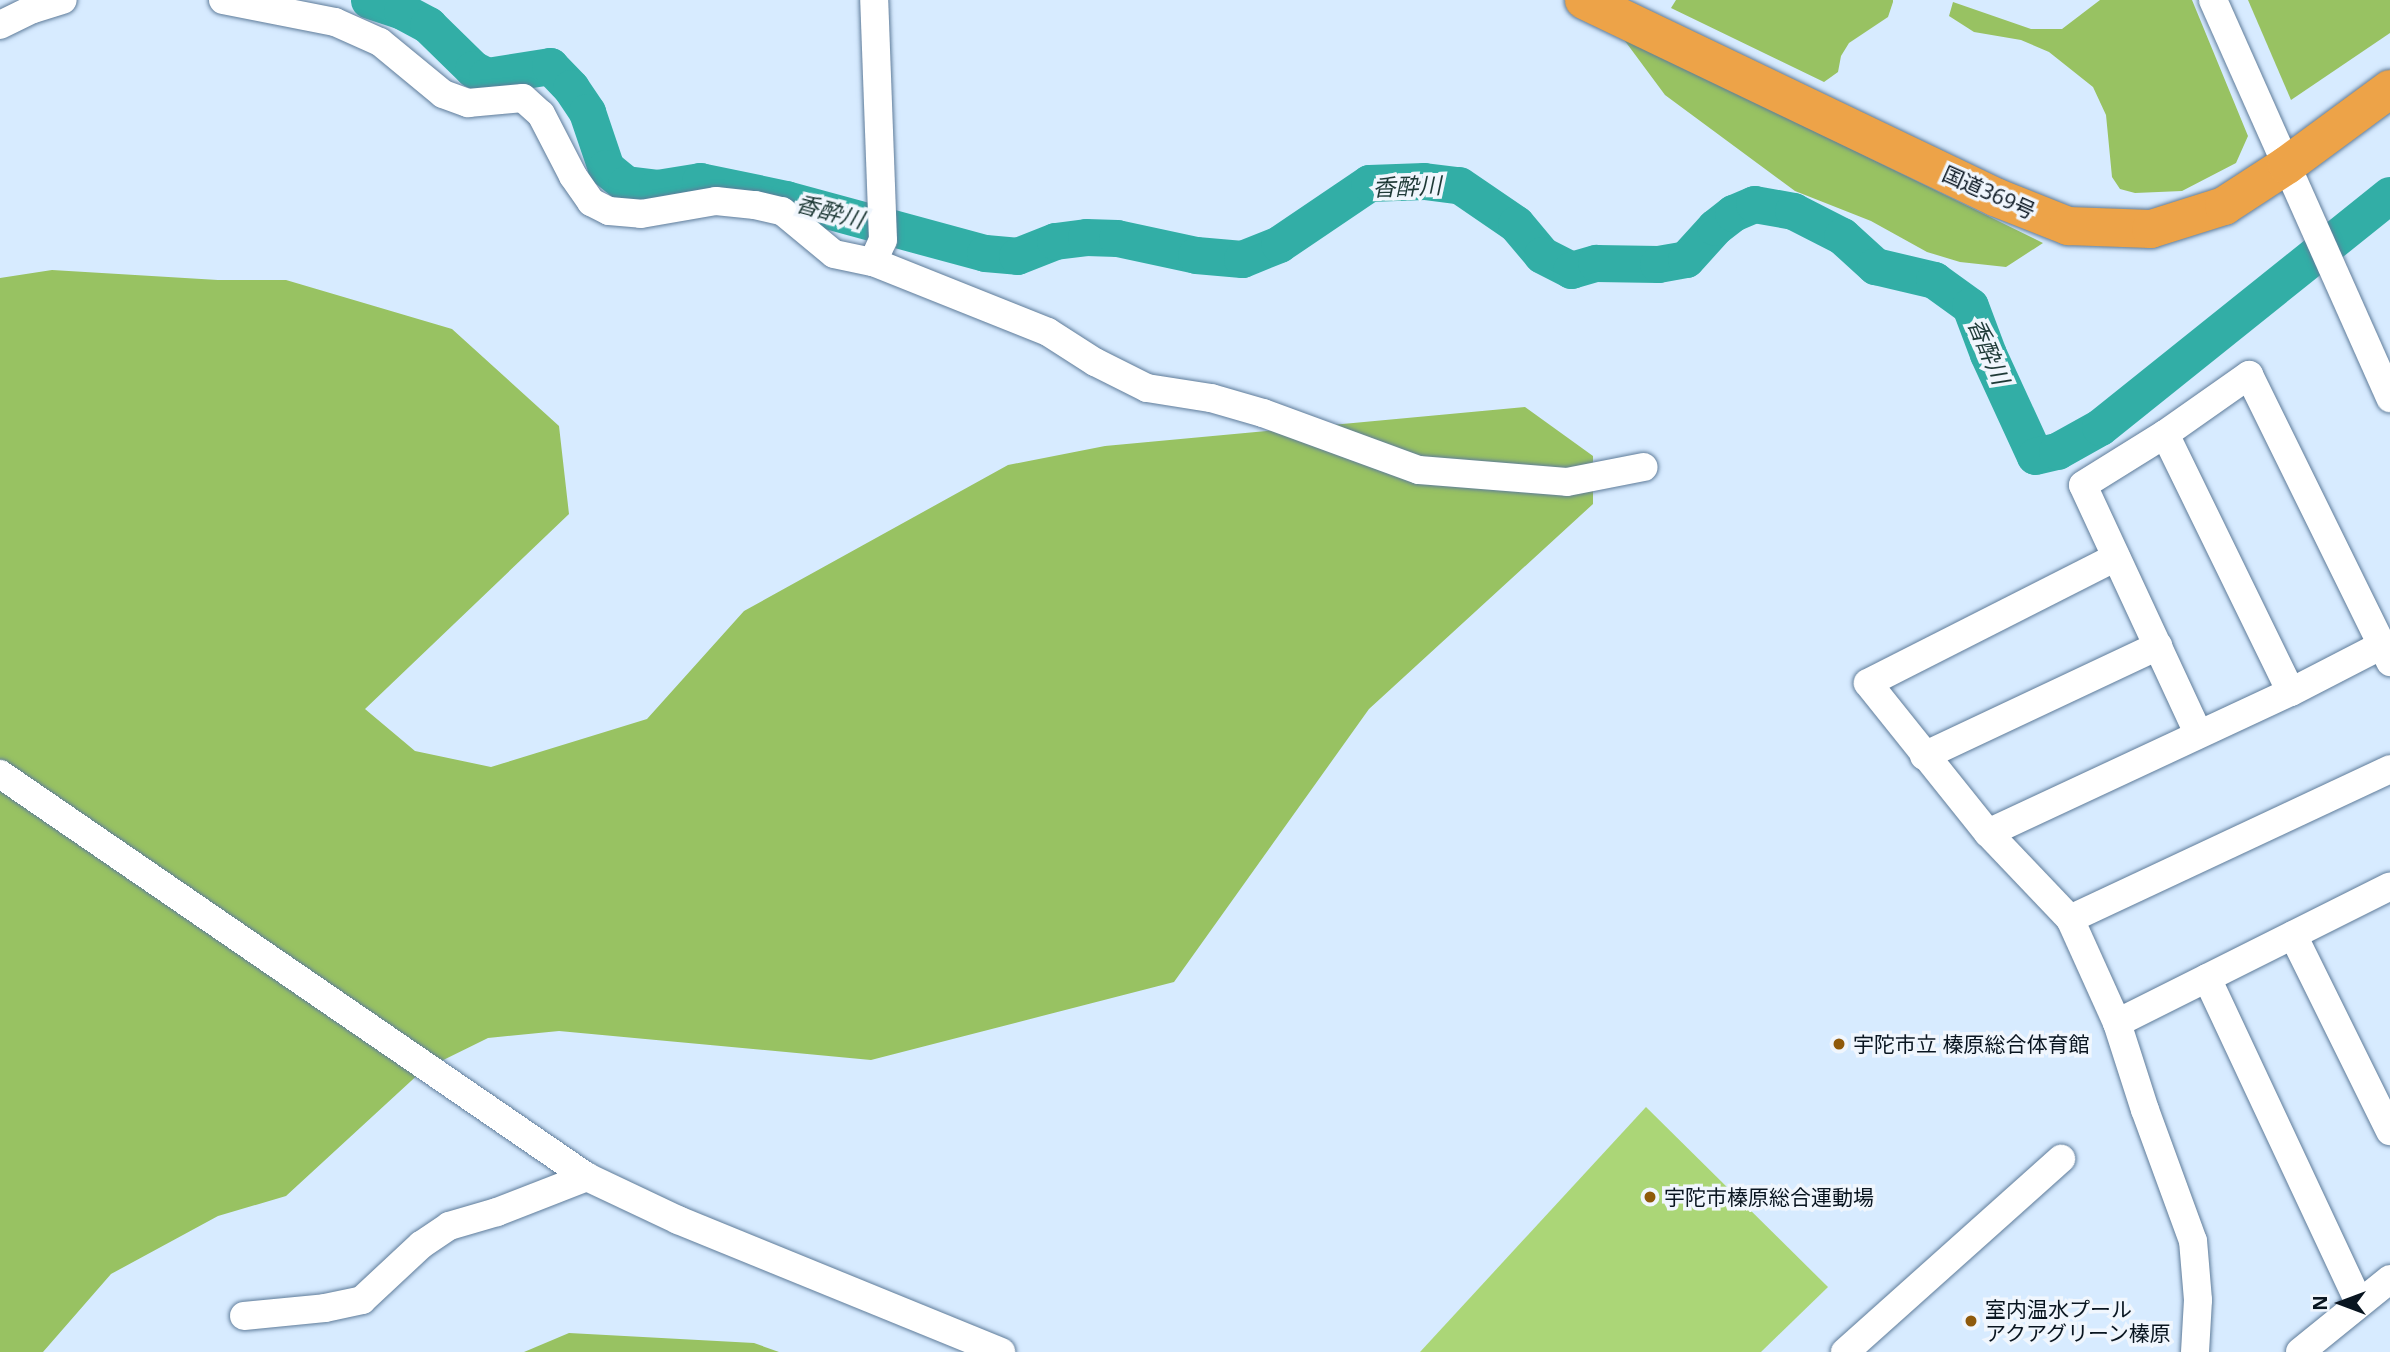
<!DOCTYPE html>
<html>
<head>
<meta charset="utf-8">
<style>
	body { margin:0 }
	#map { position:relative; width:2390px; height:1352px; overflow:hidden; background:#d7ebff; font-family:"Open Sans","Noto Sans JP",sans-serif }
	div>[style] { position:absolute }
	.green>* { inset:0; background:#abd677 }
	.forest>* { inset:0; background:#98c262 }
	.river>* { height:37px; margin:-18.5px; padding:0 18.5px; transform-origin:18.5px; border-radius:18.5px; background:#32aea6 }
	.roads { filter:drop-shadow(0 0 2px #5f7c9a) drop-shadow(0 0 2px #5f7c9a) }
	.minor>* { height:28px; margin:-14px; padding:0 14px; transform-origin:14px; border-radius:14px; background:#fff }
	.highway>* { height:38px; margin:-19px; padding:0 19px; transform-origin:19px; border-radius:19px; background:#eda348 }
	.dots>* { width:19px; height:19px; translate:-50% -50%; box-sizing:border-box; border:4px solid #f0f6fd; border-radius:50% }
	span { translate:-50% -50%; white-space:nowrap; text-align:center; line-height:1.15; -webkit-text-stroke:7px #f0f6fd; paint-order:stroke }
	.street-label { font-size:21px; color:#091520 }
	.poi-label { font-size:21px; color:#091520 }
	.left { translate:0 -50%; text-align:left }
	.water-label { font-size:23px; color:#1f3a37; font-style:italic }
	.north { position:absolute; left:2306px; top:1268px; width:70px; height:70px; -webkit-text-stroke:5px #f0f6fd; paint-order:stroke; rotate:270deg; font-size:19px; font-weight:700; line-height:28px; text-align:center; color:#091520 }
	.north::after { content:''; display:block; margin:auto; width:24px; height:32px; background:#091520; clip-path:polygon(50% 0,100% 100%,50% 72%,0 100%) }
</style>
</head>
<body>
<div id="map">
	<div class="green">
		<div style="clip-path:polygon(1646px 1107px,1828px 1287px,1761px 1352px,1420px 1352px)"></div>
	</div>
	<div class="forest">
		<div style="clip-path:polygon(1676px 0,1893px 0,1893px 2px,1888px 17px,1849px 43px,1841px 56px,1838px 72px,1824px 82px,1671px 8px)"></div>
		<div style="clip-path:polygon(2100px 0,2192px 0,2248px 136px,2236px 163px,2182px 191px,2135px 193px,2120px 189px,2112px 177px,2106px 115px,2093px 87px,2049px 52px,2021px 40px,1974px 32px,1949px 16px,1953px 2px,2031px 29px,2062px 29px)"></div>
		<div style="clip-path:polygon(2248px 0,2390px 0,2390px 33px,2291px 100px)"></div>
		<div style="clip-path:polygon(1622px 37px,2043px 243px,2006px 267px,1960px 262px,1927px 252px,1871px 221px,1795px 191px,1665px 95px)"></div>
		<div style="clip-path:polygon(52px 270px,218px 280px,286px 280px,452px 329px,559px 426px,569px 514px,365px 709px,415px 751px,491px 767px,647px 719px,744px 611px,1008px 465px,1105px 446px,1525px 407px,1593px 456px,1593px 504px,1369px 709px,1174px 982px,871px 1060px,559px 1031px,488px 1038px,423px 1070px,286px 1196px,218px 1216px,111px 1274px,43px 1352px,0 1352px,0 278px)"></div>
		<div style="clip-path:polygon(569px 1333px,754px 1343px,779px 1352px,524px 1352px)"></div>
	</div>
	<div class="river">
		<div style="left:369px;top:0;width:35px;rotate:18deg"></div>
		<div style="left:402px;top:11px;width:30px;rotate:28deg"></div>
		<div style="left:428px;top:25px;width:63px;rotate:44.4deg"></div>
		<div style="left:473px;top:69px;width:16px;rotate:27deg"></div>
		<div style="left:487px;top:76px;width:64px;rotate:-9deg"></div>
		<div style="left:550px;top:66px;width:30px;rotate:46deg"></div>
		<div style="left:571px;top:88px;width:29px;rotate:56deg"></div>
		<div style="left:587px;top:112px;width:59px;rotate:71.3deg"></div>
		<div style="left:606px;top:168px;width:26px;rotate:39deg"></div>
		<div style="left:626px;top:184px;width:31px;rotate:7deg"></div>
		<div style="left:657px;top:188px;width:44px;rotate:-9.2deg"></div>
		<div style="left:700px;top:181px;width:88px;rotate:11.8deg"></div>
		<div style="left:786px;top:199px;width:206px;rotate:15.2deg"></div>
		<div style="left:985px;top:253px;width:32px;rotate:5deg"></div>
		<div style="left:1017px;top:256px;width:41px;rotate:-21.5deg"></div>
		<div style="left:1055px;top:241px;width:31px;rotate:-7deg"></div>
		<div style="left:1086px;top:237px;width:31px;rotate:2deg"></div>
		<div style="left:1117px;top:238px;width:81px;rotate:12.1deg"></div>
		<div style="left:1196px;top:255px;width:46px;rotate:5deg"></div>
		<div style="left:1242px;top:259px;width:40px;rotate:-22deg"></div>
		<div style="left:1279px;top:244px;width:109px;rotate:-34.1deg"></div>
		<div style="left:1369px;top:183px;width:55px;rotate:-2.1deg"></div>
		<div style="left:1424px;top:181px;width:35px;rotate:7deg"></div>
		<div style="left:1459px;top:185px;width:69px;rotate:34.4deg"></div>
		<div style="left:1516px;top:224px;width:40px;rotate:50deg"></div>
		<div style="left:1542px;top:255px;width:33px;rotate:27deg"></div>
		<div style="left:1571px;top:270px;width:26px;rotate:-16deg"></div>
		<div style="left:1596px;top:263px;width:62px;rotate:0.9deg"></div>
		<div style="left:1658px;top:264px;width:28px;rotate:-10deg"></div>
		<div style="left:1686px;top:259px;width:43px;rotate:-47.8deg"></div>
		<div style="left:1715px;top:227px;width:23px;rotate:-38deg"></div>
		<div style="left:1733px;top:213px;width:23px;rotate:-23deg"></div>
		<div style="left:1754px;top:204px;width:40px;rotate:10deg"></div>
		<div style="left:1793px;top:211px;width:55px;rotate:27deg"></div>
		<div style="left:1842px;top:236px;width:45px;rotate:42.3deg"></div>
		<div style="left:1875px;top:266px;width:61px;rotate:13.3deg"></div>
		<div style="left:1934px;top:280px;width:44px;rotate:35.8deg"></div>
		<div style="left:1970px;top:306px;width:51px;rotate:69.4deg"></div>
		<div style="left:1988px;top:354px;width:112px;rotate:65.3deg"></div>
		<div style="left:2035px;top:456px;width:23px;rotate:-13deg"></div>
		<div style="left:2057px;top:451px;width:49px;rotate:-29.2deg"></div>
		<div style="left:2100px;top:427px;width:371px;rotate:-38.7deg"></div>
	</div>
	<div class="roads">
		<div class="minor">
			<div style="left:223px;top:0;width:114px;rotate:11.1deg"></div>
			<div style="left:335px;top:22px;width:49px;rotate:24deg"></div>
			<div style="left:380px;top:42px;width:82px;rotate:39.5deg"></div>
			<div style="left:443px;top:94px;width:27px;rotate:20deg"></div>
			<div style="left:468px;top:103px;width:55px;rotate:-5.2deg"></div>
			<div style="left:523px;top:98px;width:24px;rotate:42deg"></div>
			<div style="left:541px;top:114px;width:70px;rotate:62.7deg"></div>
			<div style="left:573px;top:176px;width:32px;rotate:55deg"></div>
			<div style="left:591px;top:202px;width:20px;rotate:27deg"></div>
			<div style="left:609px;top:211px;width:32px;rotate:5deg"></div>
			<div style="left:641px;top:214px;width:76px;rotate:-9.8deg"></div>
			<div style="left:716px;top:201px;width:39px;rotate:6deg"></div>
			<div style="left:755px;top:205px;width:28px;rotate:13deg"></div>
			<div style="left:782px;top:211px;width:67px;rotate:39.6deg"></div>
			<div style="left:834px;top:254px;width:40px;rotate:12deg"></div>
			<div style="left:873px;top:262px;width:24px;rotate:-66deg"></div>
			<div style="left:883px;top:240px;width:240px;rotate:-92.1deg"></div>
			<div style="left:2213px;top:0;width:436px;rotate:66deg"></div>
			<div style="left:0;top:25px;width:37px;rotate:-26deg"></div>
			<div style="left:33px;top:9px;width:31px;rotate:-17deg"></div>
			<div style="left:873px;top:262px;width:188px;rotate:21.8deg"></div>
			<div style="left:1048px;top:332px;width:56px;rotate:32.6deg"></div>
			<div style="left:1095px;top:362px;width:58px;rotate:26.6deg"></div>
			<div style="left:1147px;top:388px;width:65px;rotate:8.9deg"></div>
			<div style="left:1211px;top:398px;width:54px;rotate:16.1deg"></div>
			<div style="left:1263px;top:413px;width:166px;rotate:20.1deg"></div>
			<div style="left:1419px;top:470px;width:148px;rotate:4.6deg"></div>
			<div style="left:1567px;top:482px;width:78px;rotate:-11deg"></div>
			<div style="left:2165px;top:434px;width:287px;rotate:64deg"></div>
			<div style="left:2198px;top:733px;width:273px;rotate:-114.9deg"></div>
			<div style="left:2083px;top:485px;width:97px;rotate:-31.9deg"></div>
			<div style="left:2165px;top:434px;width:103px;rotate:-35.1deg"></div>
			<div style="left:2249px;top:375px;width:320px;rotate:63.8deg"></div>
			<div style="left:1924px;top:756px;width:259px;rotate:-25.2deg"></div>
			<div style="left:0;top:774px;width:712px;rotate:34.47deg"></div>
			<div style="left:587px;top:1177px;width:101px;rotate:25.3deg"></div>
			<div style="left:678px;top:1220px;width:349px;rotate:22.2deg"></div>
			<div style="left:1988px;top:833px;width:334px;rotate:-25deg"></div>
			<div style="left:2291px;top:692px;width:102px;rotate:-27.3deg"></div>
			<div style="left:2070px;top:919px;width:119px;rotate:-133.6deg"></div>
			<div style="left:1988px;top:833px;width:192px;rotate:-128.7deg"></div>
			<div style="left:1868px;top:683px;width:278px;rotate:-26.9deg"></div>
			<div style="left:2293px;top:935px;width:219px;rotate:63.7deg"></div>
			<div style="left:2207px;top:978px;width:359px;rotate:64.9deg"></div>
			<div style="left:2117px;top:1023px;width:305px;rotate:-26.6deg"></div>
			<div style="left:244px;top:1316px;width:81px;rotate:-5.6deg"></div>
			<div style="left:325px;top:1308px;width:38px;rotate:-12deg"></div>
			<div style="left:362px;top:1300px;width:81px;rotate:-43deg"></div>
			<div style="left:421px;top:1245px;width:34px;rotate:-34deg"></div>
			<div style="left:449px;top:1226px;width:50px;rotate:-16.3deg"></div>
			<div style="left:497px;top:1212px;width:97px;rotate:-21.3deg"></div>
			<div style="left:1845px;top:1352px;width:290px;rotate:-41.8deg"></div>
			<div style="left:2195px;top:1352px;width:52px;rotate:-86.7deg"></div>
			<div style="left:2198px;top:1300px;width:59px;rotate:-94.8deg"></div>
			<div style="left:2193px;top:1241px;width:140px;rotate:-110.1deg"></div>
			<div style="left:2145px;top:1110px;width:91px;rotate:-107.8deg"></div>
			<div style="left:2117px;top:1023px;width:114px;rotate:-114.3deg"></div>
			<div style="left:2070px;top:919px;width:353px;rotate:-25.1deg"></div>
			<div style="left:2300px;top:1352px;width:116px;rotate:-39deg"></div>
		</div>
		<div class="highway">
			<div style="left:1584px;top:0;width:456px;rotate:25.6deg"></div>
			<div style="left:1995px;top:197px;width:79px;rotate:21.7deg"></div>
			<div style="left:2068px;top:226px;width:83px;rotate:2.1deg"></div>
			<div style="left:2151px;top:229px;width:77px;rotate:-17.5deg"></div>
			<div style="left:2224px;top:206px;width:75px;rotate:-33.1deg"></div>
			<div style="left:2287px;top:165px;width:128px;rotate:-36.4deg"></div>
		</div>
	</div>
	<div class="dots">
		<div style="left:1839px;top:1044px;background:#8f5a0b"></div>
		<div style="left:1650px;top:1197px;background:#8f5a0b"></div>
		<div style="left:1971px;top:1321px;background:#8f5a0b"></div>
	</div>
	<div class="street-label">
		<span style="left:1989px;top:192px;rotate:24deg">国道369号</span>
	</div>
	<div class="poi-label">
		<span class="left" style="left:1853px;top:1044px">宇陀市立 榛原総合体育館</span>
		<span class="left" style="left:1664px;top:1197px">宇陀市榛原総合運動場</span>
		<span class="left" style="left:1985px;top:1321px">室内温水プール<br>アクアグリーン榛原</span>
	</div>
	<div class="water-label">
		<span style="left:1407px;top:186px;rotate:-2deg">香酔川</span>
		<span style="left:830px;top:211px;rotate:15deg">香酔川</span>
		<span style="left:1989px;top:351px;rotate:67deg">香酔川</span>
	</div>
	<div class="north">N</div>
</div>
</body>
</html>
